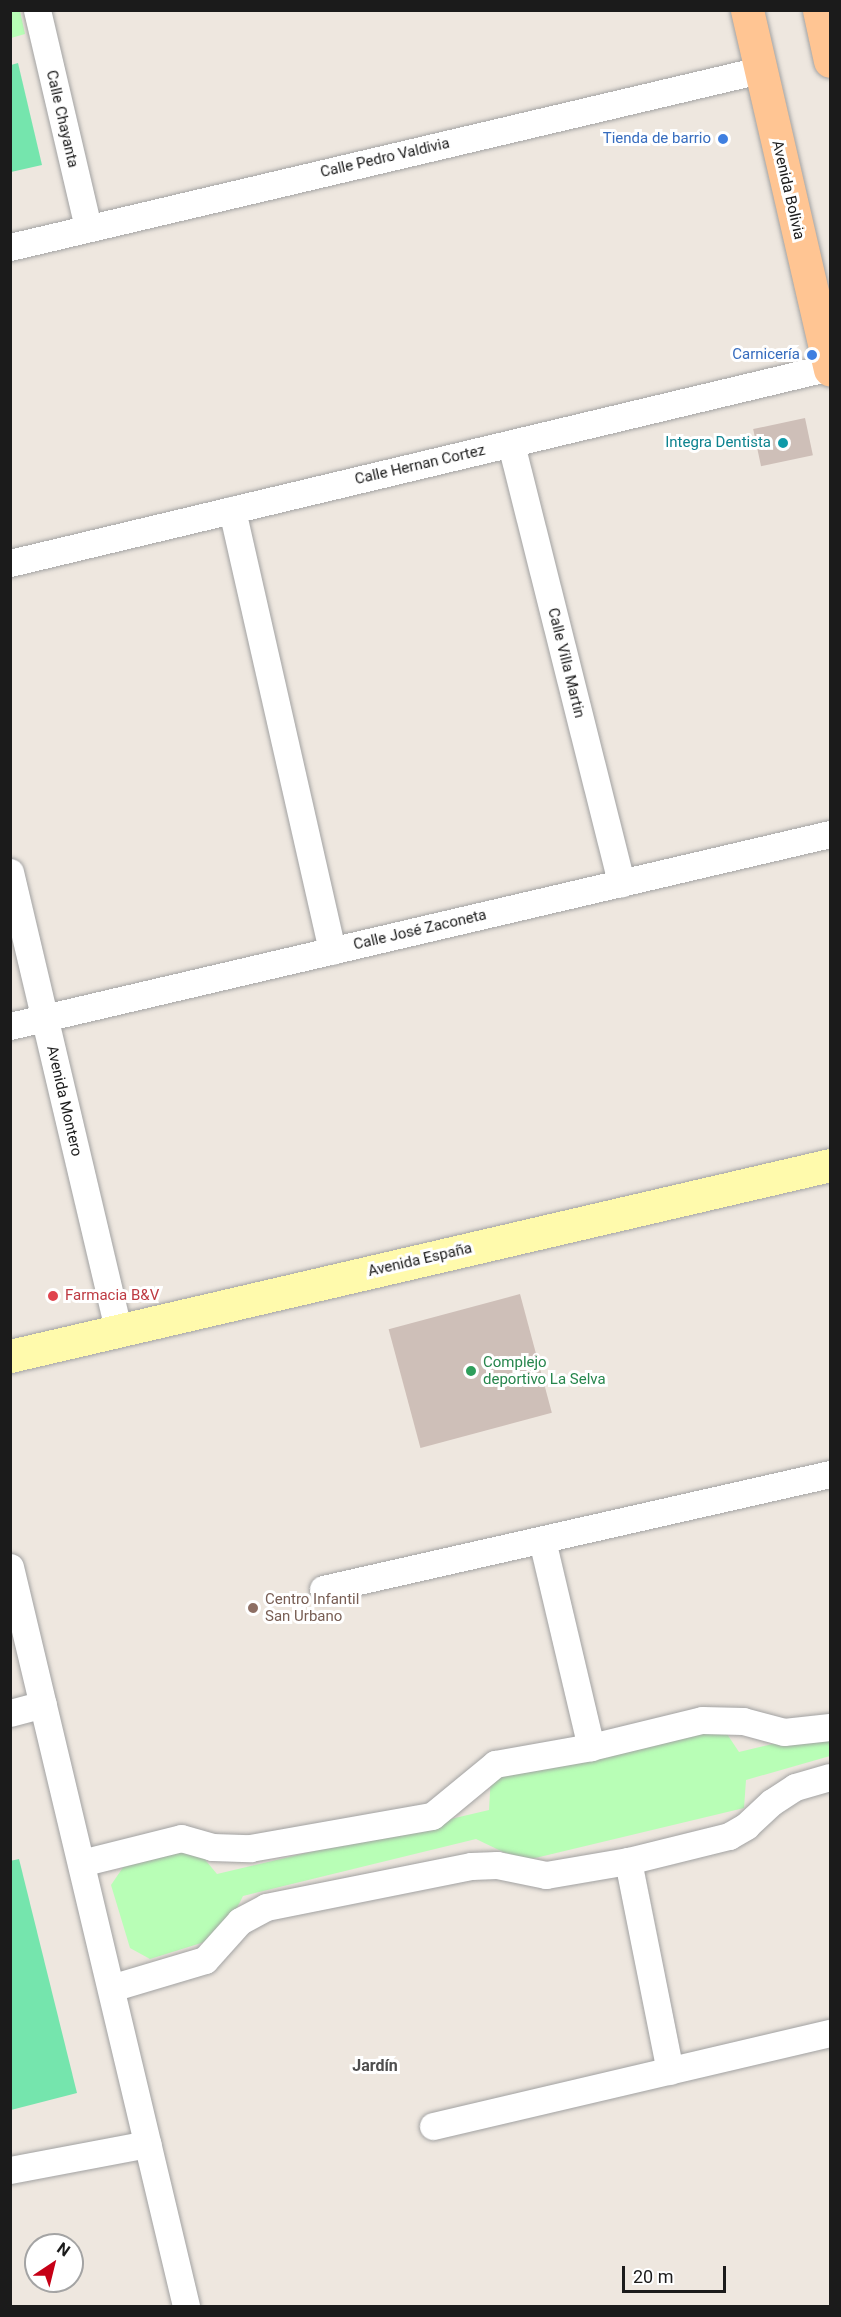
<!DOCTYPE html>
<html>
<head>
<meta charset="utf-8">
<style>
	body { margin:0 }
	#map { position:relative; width:841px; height:2317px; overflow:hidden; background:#eee7df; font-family:Roboto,sans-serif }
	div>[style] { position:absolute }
	.park>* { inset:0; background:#b8feb6 }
	.pitch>* { inset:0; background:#75e5ad }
	.building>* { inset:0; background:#cebfb8; transform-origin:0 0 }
	.roads { filter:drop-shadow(0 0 2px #a2a2a2) drop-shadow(0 0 2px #a2a2a2) }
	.street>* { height:27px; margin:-13.5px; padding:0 13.5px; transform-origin:13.5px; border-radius:13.5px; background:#fff }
	.secondary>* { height:33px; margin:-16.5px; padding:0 16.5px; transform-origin:16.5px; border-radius:16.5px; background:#fffaac }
	.primary>* { height:33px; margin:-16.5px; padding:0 16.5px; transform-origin:16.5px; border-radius:16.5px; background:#ffc593 }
	.dots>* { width:16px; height:16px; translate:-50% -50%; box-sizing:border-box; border:3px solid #fff; border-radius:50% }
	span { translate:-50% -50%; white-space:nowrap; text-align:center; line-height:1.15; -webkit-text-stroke:6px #fff; paint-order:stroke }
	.street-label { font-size:15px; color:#1b1b1b }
	.shop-label { font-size:15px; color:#366cbe }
	.right { translate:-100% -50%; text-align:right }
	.culture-label { font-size:15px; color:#0d838f }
	.health-label { font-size:15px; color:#be3a42 }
	.left { translate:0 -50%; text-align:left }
	.leisure-label { font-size:15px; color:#27864d }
	.education-label { font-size:15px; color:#785e54 }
	.neighbourhood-label { font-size:16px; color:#4e4e4e; font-weight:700 }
	.frame { position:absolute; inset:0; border:12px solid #1b1b1b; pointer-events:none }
	.north { position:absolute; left:24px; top:2233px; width:60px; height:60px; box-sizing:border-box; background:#fff; border:2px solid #a4a4a4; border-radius:50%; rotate:35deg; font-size:16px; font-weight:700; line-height:24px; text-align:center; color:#1b1b1b }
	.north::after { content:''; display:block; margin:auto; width:21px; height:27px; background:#c60016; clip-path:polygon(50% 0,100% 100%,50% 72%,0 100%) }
	.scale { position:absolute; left:622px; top:2266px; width:104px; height:27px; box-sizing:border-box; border:3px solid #1b1b1b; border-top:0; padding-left:8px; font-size:18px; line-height:21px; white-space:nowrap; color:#1b1b1b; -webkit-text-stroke:4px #fff; paint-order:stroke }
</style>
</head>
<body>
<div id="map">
	<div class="park">
		<div style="clip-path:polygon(10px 11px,20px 11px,25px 34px,11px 38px)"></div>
		<div style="clip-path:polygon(719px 1722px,739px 1752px,830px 1730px,830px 1756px,746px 1780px,744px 1808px,527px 1860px,503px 1852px,476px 1839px,243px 1896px,234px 1914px,214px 1939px,150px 1959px,130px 1948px,111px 1885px,128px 1860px,192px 1844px,217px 1874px,489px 1810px,491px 1775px)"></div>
	</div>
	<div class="pitch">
		<div style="clip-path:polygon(18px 63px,42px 165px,11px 172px,11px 65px)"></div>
		<div style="clip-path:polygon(19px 1859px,77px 2093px,11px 2110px,10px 1861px)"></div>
	</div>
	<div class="building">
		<div style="left:805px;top:418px;width:38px;height:53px;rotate:78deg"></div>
		<div style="left:520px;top:1294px;width:123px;height:136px;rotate:75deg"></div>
	</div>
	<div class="roads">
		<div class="street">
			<div style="left:37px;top:10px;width:224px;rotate:76.8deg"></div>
			<div style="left:10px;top:247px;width:771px;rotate:-13.28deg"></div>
			<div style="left:511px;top:444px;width:453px;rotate:75.9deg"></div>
			<div style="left:232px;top:510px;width:452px;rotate:77.2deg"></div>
			<div style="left:10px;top:563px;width:843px;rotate:-13.44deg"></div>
			<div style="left:10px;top:872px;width:471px;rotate:76.7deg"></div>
			<div style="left:10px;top:1026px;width:842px;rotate:-13.18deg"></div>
			<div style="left:542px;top:1540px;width:213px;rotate:76.7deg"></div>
			<div style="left:10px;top:1567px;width:760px;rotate:76.6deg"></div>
			<div style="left:323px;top:1589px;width:520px;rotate:-12.78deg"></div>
			<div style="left:10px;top:1713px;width:34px;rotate:-15deg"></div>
			<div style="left:628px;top:1861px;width:214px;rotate:78.7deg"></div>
			<div style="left:81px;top:1863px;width:103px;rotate:-14deg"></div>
			<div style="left:181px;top:1838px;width:32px;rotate:16deg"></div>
			<div style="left:212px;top:1847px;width:38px;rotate:2deg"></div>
			<div style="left:250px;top:1848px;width:185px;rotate:-10deg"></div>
			<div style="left:432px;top:1816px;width:82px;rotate:-39.5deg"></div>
			<div style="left:495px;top:1764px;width:97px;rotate:-10deg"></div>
			<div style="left:591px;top:1747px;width:114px;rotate:-13.7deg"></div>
			<div style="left:702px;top:1720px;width:41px;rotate:1.4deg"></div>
			<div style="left:743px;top:1721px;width:42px;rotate:15deg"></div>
			<div style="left:784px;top:1732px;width:46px;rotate:-6.2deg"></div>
			<div style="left:111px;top:1988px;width:98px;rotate:-16.6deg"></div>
			<div style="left:205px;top:1960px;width:52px;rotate:-48.1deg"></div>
			<div style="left:240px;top:1921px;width:30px;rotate:-28deg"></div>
			<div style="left:266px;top:1907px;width:209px;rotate:-11.3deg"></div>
			<div style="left:471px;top:1866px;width:26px;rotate:-2deg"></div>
			<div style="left:497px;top:1865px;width:50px;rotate:11.5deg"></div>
			<div style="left:546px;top:1875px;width:83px;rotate:-9.7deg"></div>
			<div style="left:628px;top:1861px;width:104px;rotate:-13.9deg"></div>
			<div style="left:729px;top:1836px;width:20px;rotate:-30deg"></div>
			<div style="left:746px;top:1826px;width:35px;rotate:-43deg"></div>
			<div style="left:772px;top:1802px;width:27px;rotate:-33deg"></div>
			<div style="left:795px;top:1787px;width:36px;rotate:-16deg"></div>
			<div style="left:433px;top:2126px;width:408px;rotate:-13.2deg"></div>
			<div style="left:10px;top:2170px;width:140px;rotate:-10.7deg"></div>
		</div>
		<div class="secondary">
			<div style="left:10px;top:1356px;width:842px;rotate:-13.11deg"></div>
		</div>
		<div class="primary">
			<div style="left:747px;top:10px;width:369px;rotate:77deg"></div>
			<div style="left:819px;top:10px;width:52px;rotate:77.8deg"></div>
		</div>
	</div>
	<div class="dots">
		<div style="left:723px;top:139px;background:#3f7fe0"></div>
		<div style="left:812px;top:355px;background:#3f7fe0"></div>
		<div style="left:783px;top:443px;background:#0f9aa8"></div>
		<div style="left:53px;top:1296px;background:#e0444e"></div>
		<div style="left:471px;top:1371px;background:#2e9e5b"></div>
		<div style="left:253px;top:1608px;background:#8d6e63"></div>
	</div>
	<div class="street-label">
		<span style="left:62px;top:119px;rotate:77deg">Calle Chayanta</span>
		<span style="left:385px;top:158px;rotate:-13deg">Calle Pedro Valdivia</span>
		<span style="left:788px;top:190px;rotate:77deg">Avenida Bolivia</span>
		<span style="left:420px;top:465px;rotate:-13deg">Calle Hernan Cortez</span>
		<span style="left:566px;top:663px;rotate:76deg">Calle Villa Martin</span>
		<span style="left:420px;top:930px;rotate:-13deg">Calle José Zaconeta</span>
		<span style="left:64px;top:1101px;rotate:77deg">Avenida Montero</span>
		<span style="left:420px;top:1260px;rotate:-13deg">Avenida España</span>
	</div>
	<div class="shop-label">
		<span class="right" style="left:711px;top:139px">Tienda de barrio</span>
		<span class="right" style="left:800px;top:355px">Carnicería</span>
	</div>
	<div class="culture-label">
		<span class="right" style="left:771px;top:443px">Integra Dentista</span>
	</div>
	<div class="health-label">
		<span class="left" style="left:65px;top:1296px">Farmacia B&amp;V</span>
	</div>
	<div class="leisure-label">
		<span class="left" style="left:483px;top:1371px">Complejo<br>deportivo La Selva</span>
	</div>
	<div class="education-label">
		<span class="left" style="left:265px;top:1608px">Centro Infantil<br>San Urbano</span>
	</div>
	<div class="neighbourhood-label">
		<span style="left:375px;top:2066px">Jardín</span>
	</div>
	<div class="frame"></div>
	<div class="north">N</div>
	<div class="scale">20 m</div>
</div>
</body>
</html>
